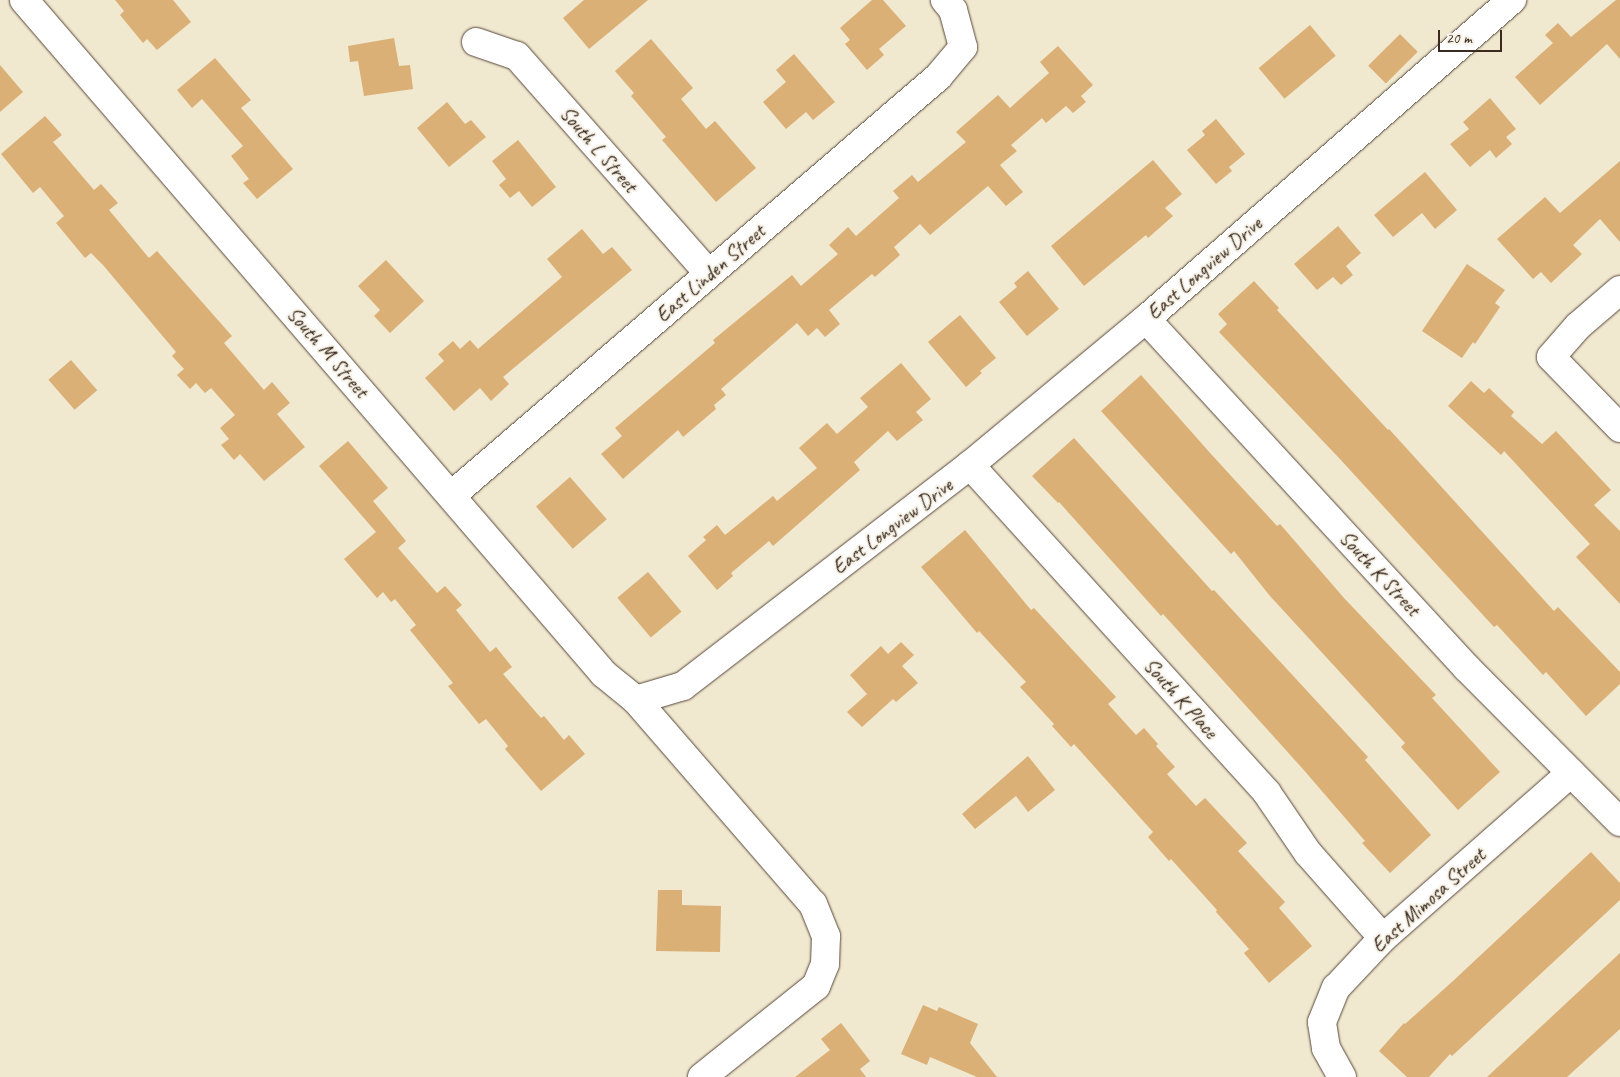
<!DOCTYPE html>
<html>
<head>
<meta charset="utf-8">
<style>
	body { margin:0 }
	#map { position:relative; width:1620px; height:1077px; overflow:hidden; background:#f1e8d0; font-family:Caveat,sans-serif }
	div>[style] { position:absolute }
	.building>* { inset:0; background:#dab076; transform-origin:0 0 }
	.roads { filter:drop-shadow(0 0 1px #564639) drop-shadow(0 0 1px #564639) }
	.minor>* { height:28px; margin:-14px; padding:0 14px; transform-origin:14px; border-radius:14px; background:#fff }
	span { translate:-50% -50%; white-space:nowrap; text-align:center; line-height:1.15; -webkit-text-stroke:4px #f7f3e8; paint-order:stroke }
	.street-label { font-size:21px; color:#3b2a1e }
	.scale { position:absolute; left:1438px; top:30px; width:64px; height:22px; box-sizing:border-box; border:2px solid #3b2a1e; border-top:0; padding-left:6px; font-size:15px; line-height:18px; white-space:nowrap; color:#3b2a1e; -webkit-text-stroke:4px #f7f3e8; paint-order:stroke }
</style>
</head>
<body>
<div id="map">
	<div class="building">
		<div style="clip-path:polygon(115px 0,173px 0,191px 22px,157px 50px,147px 39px,143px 43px,120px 15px,124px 11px)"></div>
		<div style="clip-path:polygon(584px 0,648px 0,589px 49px,563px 18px)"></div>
		<div style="clip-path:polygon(872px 0,883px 0,906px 26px,879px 49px,884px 55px,867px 70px,845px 44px,850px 40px,840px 28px)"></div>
		<div style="clip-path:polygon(1616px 0,1620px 0,1620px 59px,1607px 44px,1540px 105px,1515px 77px,1553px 43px,1545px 35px,1558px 23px,1571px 37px)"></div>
		<div style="left:1310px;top:25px;width:40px;height:67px;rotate:50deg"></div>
		<div style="left:1400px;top:34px;width:25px;height:45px;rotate:45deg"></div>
		<div style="clip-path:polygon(394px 38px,399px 66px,410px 65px,413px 89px,364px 96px,358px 61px,350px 62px,348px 46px)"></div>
		<div style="clip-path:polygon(651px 39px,693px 88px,681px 99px,706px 129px,715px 121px,756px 168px,716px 202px,662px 140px,666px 137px,631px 96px,634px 93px,615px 71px)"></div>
		<div style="clip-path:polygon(1058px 46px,1093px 85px,1081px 96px,1086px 102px,1073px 113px,1066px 106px,1046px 123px,1042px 118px,1011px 145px,1017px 151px,1000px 165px,1023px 192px,1006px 206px,988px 186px,930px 235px,920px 224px,894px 247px,900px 255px,875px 277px,872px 274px,829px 310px,840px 324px,825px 337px,817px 328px,808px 336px,797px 323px,721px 389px,726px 395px,714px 405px,716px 409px,683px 437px,678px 430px,623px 479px,601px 454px,622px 436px,615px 428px,715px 343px,713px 340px,792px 275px,801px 286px,838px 254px,829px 245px,848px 227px,856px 236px,899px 198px,893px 191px,912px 175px,918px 182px,966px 142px,956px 132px,998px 95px,1010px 108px,1049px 73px,1040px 62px)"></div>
		<div style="clip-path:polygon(794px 54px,835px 102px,813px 120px,806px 112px,786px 129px,763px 102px,786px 82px,776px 70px)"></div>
		<div style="clip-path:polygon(215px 58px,251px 100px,241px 108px,293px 169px,257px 199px,243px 183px,249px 179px,231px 156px,243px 146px,202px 99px,192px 108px,177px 90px)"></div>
		<div style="clip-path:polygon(0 65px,23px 92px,0 112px)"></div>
		<div style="clip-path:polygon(1490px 98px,1516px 129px,1506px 137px,1512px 144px,1496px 158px,1490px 150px,1470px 167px,1450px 144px,1469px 129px,1463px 122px)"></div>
		<div style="clip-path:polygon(447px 102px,465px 124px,471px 120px,486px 137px,449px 167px,417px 128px)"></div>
		<div style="clip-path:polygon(45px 116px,62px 135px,53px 142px,94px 190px,101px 184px,118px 203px,109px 210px,149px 258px,157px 251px,232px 336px,224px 343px,264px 390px,272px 382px,290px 403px,277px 414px,305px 447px,264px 481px,240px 454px,234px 460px,221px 445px,229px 439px,220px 428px,235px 415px,211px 388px,205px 393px,196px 383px,190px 389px,177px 375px,184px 369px,172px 356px,176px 352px,103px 265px,91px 253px,85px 258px,56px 223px,64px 216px,40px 187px,33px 193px,1px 154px)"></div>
		<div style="clip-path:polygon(1216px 119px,1245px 154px,1229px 167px,1232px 171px,1216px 184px,1187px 150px,1205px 135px,1202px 131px)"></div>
		<div style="clip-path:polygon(518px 140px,556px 187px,532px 207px,519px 191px,510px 198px,499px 185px,506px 179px,492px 161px)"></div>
		<div style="clip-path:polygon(1153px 160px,1182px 194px,1165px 208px,1173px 216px,1148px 238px,1146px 235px,1084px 286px,1051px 246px)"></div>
		<div style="clip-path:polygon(1620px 161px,1620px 242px,1600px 219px,1573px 245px,1582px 254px,1551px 283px,1541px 272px,1533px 279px,1497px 239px,1545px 197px,1560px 213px)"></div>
		<div style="clip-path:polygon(1425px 172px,1457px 210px,1435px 229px,1422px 213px,1393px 237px,1374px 215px)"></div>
		<div style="clip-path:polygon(1338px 226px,1361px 253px,1346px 266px,1353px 275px,1341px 285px,1333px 277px,1317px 290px,1294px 264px)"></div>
		<div style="clip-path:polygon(582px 229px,603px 254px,612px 247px,632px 270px,503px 377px,509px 384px,491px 401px,480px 388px,454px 411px,425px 378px,444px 361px,438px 354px,453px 341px,460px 349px,470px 340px,478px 349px,562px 277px,547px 259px)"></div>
		<div style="clip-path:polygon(386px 260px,424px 301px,390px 333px,374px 316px,380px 310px,358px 286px)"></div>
		<div style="clip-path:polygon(1467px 264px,1505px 290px,1495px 303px,1500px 307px,1475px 344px,1473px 342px,1462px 358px,1422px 331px)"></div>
		<div style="clip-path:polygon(1028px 271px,1059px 309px,1027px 336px,999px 302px,1017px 287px,1014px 283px)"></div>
		<div style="clip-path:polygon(1254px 281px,1279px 308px,1277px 310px,1388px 430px,1389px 429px,1554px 611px,1558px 607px,1620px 672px,1620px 684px,1586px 716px,1546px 672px,1543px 675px,1497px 625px,1494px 627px,1339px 458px,1219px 332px,1227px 324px,1218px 314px)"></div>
		<div style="clip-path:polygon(960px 315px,996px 358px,980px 371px,982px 373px,966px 387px,928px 342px)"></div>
		<div style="left:71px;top:360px;width:40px;height:30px;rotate:49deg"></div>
		<div style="clip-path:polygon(901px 363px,931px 399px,916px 412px,923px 420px,897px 441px,888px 431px,854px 462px,860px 470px,773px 546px,769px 541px,731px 573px,733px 576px,717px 590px,688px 556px,706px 540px,703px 537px,717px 525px,725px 535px,773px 496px,777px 501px,817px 468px,799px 448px,827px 423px,837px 434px,868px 407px,860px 398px)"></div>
		<div style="clip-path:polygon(1141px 375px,1211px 454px,1277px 526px,1280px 524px,1344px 598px,1436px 695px,1432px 698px,1500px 772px,1458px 810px,1401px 747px,1405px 743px,1270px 596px,1234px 551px,1231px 554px,1101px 411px)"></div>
		<div style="clip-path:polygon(1471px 381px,1484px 393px,1489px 388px,1514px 412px,1511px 416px,1542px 444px,1556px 431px,1611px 490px,1594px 505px,1620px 531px,1620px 604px,1576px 557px,1590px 544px,1504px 451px,1501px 455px,1448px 406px)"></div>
		<div style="clip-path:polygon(1074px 438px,1212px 591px,1214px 590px,1368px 757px,1365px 760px,1431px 835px,1390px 873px,1362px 843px,1365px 841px,1302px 768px,1163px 614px,1161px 616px,1059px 502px,1058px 503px,1032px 476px)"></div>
		<div style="clip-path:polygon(348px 441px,388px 488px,373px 501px,406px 541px,398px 548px,437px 593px,445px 586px,462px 605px,456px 610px,490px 652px,496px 647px,512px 667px,503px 674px,541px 718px,544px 716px,564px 740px,569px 735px,585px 754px,541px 791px,505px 749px,508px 746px,486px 719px,479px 724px,448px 686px,453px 683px,410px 630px,416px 625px,395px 599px,391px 602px,383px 592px,377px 598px,344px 559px,376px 532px,319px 466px)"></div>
		<div style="left:570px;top:477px;width:56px;height:45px;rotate:49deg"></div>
		<div style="clip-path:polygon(965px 530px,1031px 610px,1034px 608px,1116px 697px,1108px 704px,1136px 735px,1144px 728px,1158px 744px,1156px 746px,1175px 767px,1167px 774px,1196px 806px,1205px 798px,1247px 843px,1238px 851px,1285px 902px,1279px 908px,1312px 946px,1269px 983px,1244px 953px,1249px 949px,1216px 912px,1217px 910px,1171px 859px,1169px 861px,1148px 837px,1153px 832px,1074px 744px,1071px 747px,1052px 726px,1054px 724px,1020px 687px,1026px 682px,979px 631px,977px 633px,921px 567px)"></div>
		<div style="left:648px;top:572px;width:52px;height:40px;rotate:50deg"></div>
		<div style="clip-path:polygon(901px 642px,914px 655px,902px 666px,918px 683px,896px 702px,893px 699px,862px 727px,847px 712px,867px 694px,850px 675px,881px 646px,888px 654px)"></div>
		<div style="clip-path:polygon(1028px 756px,1055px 790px,1028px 812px,1016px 796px,975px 829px,962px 814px)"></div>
		<div style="clip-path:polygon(1591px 852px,1620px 883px,1620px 900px,1562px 954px,1452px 1056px,1450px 1054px,1429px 1077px,1407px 1077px,1379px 1051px,1404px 1023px,1405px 1024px,1453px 981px)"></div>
		<div style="clip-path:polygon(658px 890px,682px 890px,682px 905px,721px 906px,720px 952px,656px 951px)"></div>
		<div style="clip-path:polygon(1620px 953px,1620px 1029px,1567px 1077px,1487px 1077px)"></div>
		<div style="clip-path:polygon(923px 1005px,937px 1011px,939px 1007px,978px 1024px,970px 1043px,997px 1077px,977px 1077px,930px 1057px,927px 1065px,901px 1054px)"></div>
		<div style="clip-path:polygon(841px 1023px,870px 1061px,860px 1069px,866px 1077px,795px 1077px,830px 1050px,821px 1039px)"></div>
	</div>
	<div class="roads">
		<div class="minor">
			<div style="left:24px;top:0;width:889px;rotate:49.29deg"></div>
			<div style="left:604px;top:674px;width:41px;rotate:39.1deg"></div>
			<div style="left:636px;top:700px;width:270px;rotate:49.1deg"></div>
			<div style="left:813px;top:904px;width:35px;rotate:68deg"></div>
			<div style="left:826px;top:936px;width:28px;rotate:92deg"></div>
			<div style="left:825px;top:964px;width:24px;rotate:112deg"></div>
			<div style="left:816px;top:986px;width:146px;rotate:141.4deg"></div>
			<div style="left:476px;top:42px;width:43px;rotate:18.9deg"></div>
			<div style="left:517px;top:56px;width:290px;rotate:48.6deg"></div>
			<div style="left:1620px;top:290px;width:55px;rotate:139.4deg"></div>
			<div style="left:1578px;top:326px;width:41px;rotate:131.1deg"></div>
			<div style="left:1551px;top:357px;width:99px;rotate:45.8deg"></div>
			<div style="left:1146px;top:319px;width:474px;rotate:47.4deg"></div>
			<div style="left:1467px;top:668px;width:217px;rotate:45.2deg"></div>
			<div style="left:970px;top:465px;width:442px;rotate:47.8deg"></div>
			<div style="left:1267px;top:793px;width:73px;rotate:55.7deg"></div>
			<div style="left:1308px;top:853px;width:113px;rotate:48.6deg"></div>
			<div style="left:452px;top:495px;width:641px;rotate:-40.7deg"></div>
			<div style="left:938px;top:77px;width:39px;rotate:-50deg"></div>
			<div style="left:963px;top:47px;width:38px;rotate:-105deg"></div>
			<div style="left:953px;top:10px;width:13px;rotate:-129deg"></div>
			<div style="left:636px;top:700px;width:49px;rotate:-16.6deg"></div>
			<div style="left:683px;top:686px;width:362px;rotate:-37.6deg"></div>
			<div style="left:970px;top:465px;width:229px;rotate:-39.7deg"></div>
			<div style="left:1146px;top:319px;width:486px;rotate:-41.1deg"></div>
			<div style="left:1342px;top:1077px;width:33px;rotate:-119deg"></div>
			<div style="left:1326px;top:1048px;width:26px;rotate:-99deg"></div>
			<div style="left:1322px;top:1022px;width:37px;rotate:-68deg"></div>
			<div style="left:1336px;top:988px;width:69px;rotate:-46.8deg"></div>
			<div style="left:1383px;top:938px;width:250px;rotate:-41.3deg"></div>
		</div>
	</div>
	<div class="street-label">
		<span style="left:599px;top:149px;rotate:49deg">South L Street</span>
		<span style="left:1204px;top:268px;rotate:-41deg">East Longview Drive</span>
		<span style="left:710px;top:273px;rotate:-41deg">East Linden Street</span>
		<span style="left:328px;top:352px;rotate:49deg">South M Street</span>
		<span style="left:892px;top:526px;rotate:-37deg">East Longview Drive</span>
		<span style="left:1380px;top:573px;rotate:47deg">South K Street</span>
		<span style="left:1181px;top:698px;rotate:48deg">South K Place</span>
		<span style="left:1428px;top:900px;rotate:-42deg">East Mimosa Street</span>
	</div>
	<div class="scale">20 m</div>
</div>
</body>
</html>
